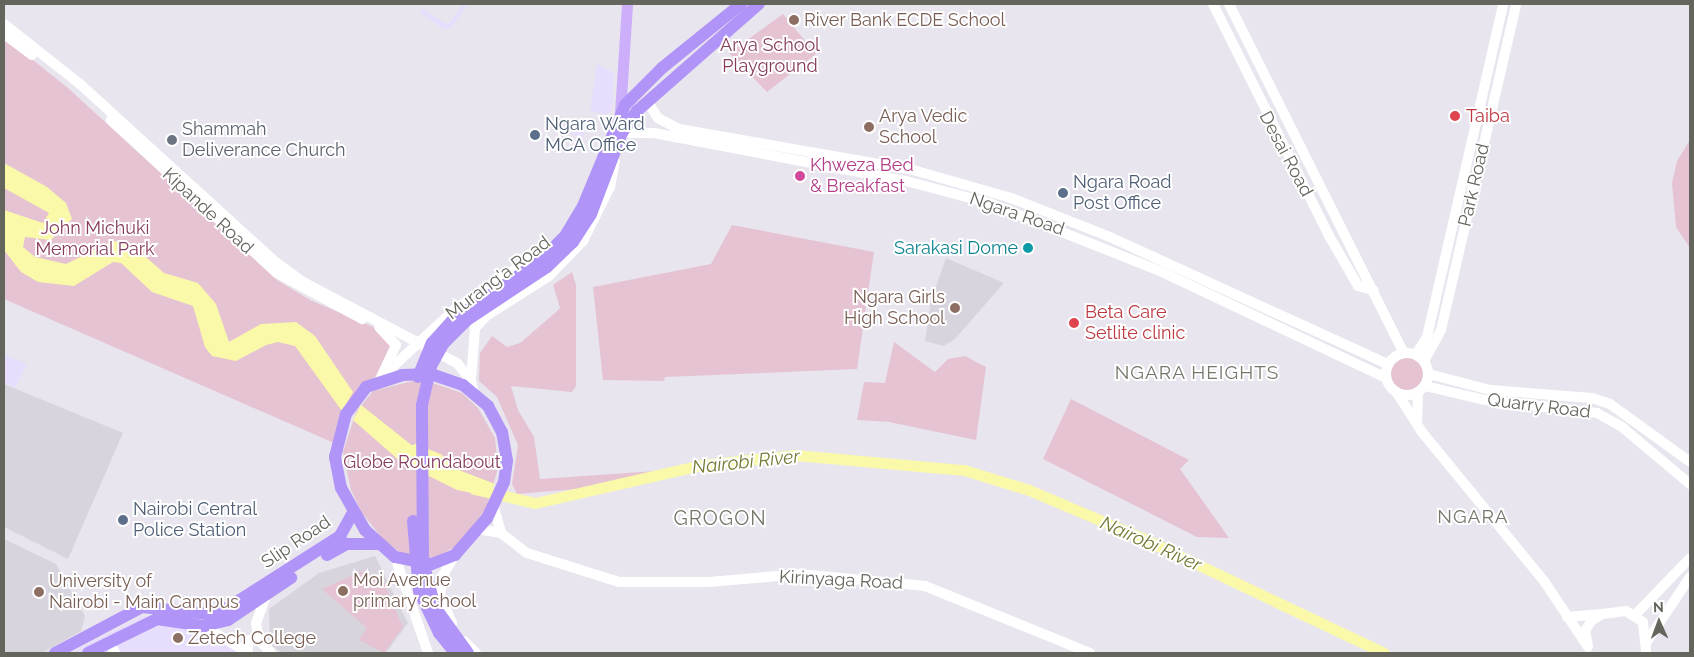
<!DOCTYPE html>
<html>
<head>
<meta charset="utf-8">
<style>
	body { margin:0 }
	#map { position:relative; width:1694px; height:657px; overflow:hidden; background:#e8e5ef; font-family:Raleway,sans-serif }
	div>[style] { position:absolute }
	.commercial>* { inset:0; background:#e7ddfc; transform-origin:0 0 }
	.education>* { inset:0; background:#d7d4de }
	.green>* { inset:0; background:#e5c3d2 }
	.round { border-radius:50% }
	.water>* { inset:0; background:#faf9aa }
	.river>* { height:11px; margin:-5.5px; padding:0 5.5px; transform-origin:5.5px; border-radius:5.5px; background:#faf9aa }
	.secondary>* { height:10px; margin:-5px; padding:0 5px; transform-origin:5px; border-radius:5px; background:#fff }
	.secondary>.ring { margin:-5px; padding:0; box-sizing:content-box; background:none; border:10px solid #fff; border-radius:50% }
	.primary>* { height:11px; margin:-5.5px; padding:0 5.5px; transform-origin:5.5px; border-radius:5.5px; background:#ccaefb }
	.highway>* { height:12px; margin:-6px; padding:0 6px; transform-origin:6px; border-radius:6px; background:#b194f7 }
	.dots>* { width:14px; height:14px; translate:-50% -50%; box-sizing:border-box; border:2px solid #fff; border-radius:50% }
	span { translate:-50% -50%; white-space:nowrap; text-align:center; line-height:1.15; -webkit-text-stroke:4px #fff; paint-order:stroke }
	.education-label { font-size:18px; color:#785e54 }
	.left { translate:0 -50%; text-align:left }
	.right { translate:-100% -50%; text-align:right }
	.park-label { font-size:18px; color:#863b5a }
	.health-label { font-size:18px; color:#be3a42 }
	.service-label { font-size:18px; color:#4e5e75 }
	.worship-label { font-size:18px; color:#5b616d }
	.street-label { font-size:18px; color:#64655d }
	.hotel-label { font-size:18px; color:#b23c85 }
	.culture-label { font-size:18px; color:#0d838f }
	.neighbourhood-label { font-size:19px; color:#77776e; letter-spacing:1px }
	.water-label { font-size:19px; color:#757935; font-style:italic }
	.quarter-label { font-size:20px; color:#77776e; letter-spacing:1px }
	.frame { position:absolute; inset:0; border:5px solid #64655d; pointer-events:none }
	.north { position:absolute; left:1634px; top:597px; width:50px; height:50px; -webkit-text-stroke:4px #fff; paint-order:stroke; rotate:358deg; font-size:14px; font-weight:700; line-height:20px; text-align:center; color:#64655d }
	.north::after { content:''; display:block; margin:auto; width:18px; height:22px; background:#64655d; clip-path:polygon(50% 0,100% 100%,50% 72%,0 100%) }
</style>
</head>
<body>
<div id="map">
	<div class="commercial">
		<div style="clip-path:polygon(463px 4px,468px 4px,451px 28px,444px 29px,420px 13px,423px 9px,448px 25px)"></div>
		<div style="clip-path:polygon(597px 64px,614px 73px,612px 111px,605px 115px,590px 110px)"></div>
		<div style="left:555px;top:120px;width:31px;height:10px;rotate:13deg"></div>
		<div style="clip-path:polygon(4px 354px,27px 364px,15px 388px,4px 382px)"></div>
		<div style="clip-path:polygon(170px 615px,247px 653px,70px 653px,143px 616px)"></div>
	</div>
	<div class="education">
		<div style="clip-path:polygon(946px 258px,1004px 283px,954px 340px,943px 346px,925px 341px,931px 300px)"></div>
		<div style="clip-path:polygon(4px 384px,123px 433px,68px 559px,4px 527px)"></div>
		<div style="clip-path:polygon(4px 539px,56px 564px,85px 616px,81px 631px,42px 653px,4px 653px)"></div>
		<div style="clip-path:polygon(375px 556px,408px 623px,386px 653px,282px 653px,270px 644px,269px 609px,319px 573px)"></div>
	</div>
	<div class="green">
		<div style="clip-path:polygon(783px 14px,816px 54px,767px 92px,729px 53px)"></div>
		<div style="clip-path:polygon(4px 37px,68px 88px,277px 280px,310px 300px,383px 331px,395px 354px,366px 387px,334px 443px,4px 299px)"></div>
		<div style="clip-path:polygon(1690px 140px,1690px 248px,1676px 227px,1672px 183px,1677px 161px)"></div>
		<div style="clip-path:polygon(732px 225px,874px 252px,857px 369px,665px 377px,664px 381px,603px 380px,593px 287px,711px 264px)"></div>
		<div style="clip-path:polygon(572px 272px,576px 285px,576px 386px,572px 392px,511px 386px,518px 410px,534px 437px,540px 479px,656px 471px,577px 489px,517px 494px,512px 484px,518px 445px,497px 397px,479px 381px,480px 353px,492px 336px,507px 347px,520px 343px,555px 313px,560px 308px,553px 285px)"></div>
		<div style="clip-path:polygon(894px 342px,935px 372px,948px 359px,965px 356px,986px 367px,976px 440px,889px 422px,857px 420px,864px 382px,885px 383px)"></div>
		<div class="round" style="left:1391px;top:358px;width:32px;height:32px"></div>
		<div style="clip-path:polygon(421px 379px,462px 393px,478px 408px,495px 438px,498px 468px,486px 509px,458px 545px,437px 557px,407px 558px,383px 539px,362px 513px,351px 490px,343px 452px,356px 412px,373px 391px)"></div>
		<div style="clip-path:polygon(1071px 399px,1189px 460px,1180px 469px,1229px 538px,1197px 537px,1043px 459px)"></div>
		<div style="clip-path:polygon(363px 571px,382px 578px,403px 627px,384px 653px,359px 640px,367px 628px,322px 589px)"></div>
	</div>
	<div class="water">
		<div style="clip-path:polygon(4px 163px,47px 187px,66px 203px,72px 219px,51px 240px,25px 237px,23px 247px,35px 257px,66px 264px,113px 241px,132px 245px,164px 273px,198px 283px,216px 304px,229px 342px,261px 324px,296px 322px,315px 336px,353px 392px,342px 411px,295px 346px,278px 342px,266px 345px,236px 361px,212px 356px,205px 347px,193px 306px,152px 292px,121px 263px,113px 262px,74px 286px,38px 282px,21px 272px,4px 250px,4px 210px,43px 223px,49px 213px,4px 188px)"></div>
		<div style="clip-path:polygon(361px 405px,428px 458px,495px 484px,487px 496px,457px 490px,401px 462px,353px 420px)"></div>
	</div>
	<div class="river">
		<div style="left:415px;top:449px;width:25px;rotate:23deg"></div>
		<div style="left:438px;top:459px;width:23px;rotate:43deg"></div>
		<div style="left:474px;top:489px;width:63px;rotate:12.9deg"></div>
		<div style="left:535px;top:503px;width:170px;rotate:-12.9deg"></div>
		<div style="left:701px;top:465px;width:95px;rotate:-6.1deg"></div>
		<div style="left:795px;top:455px;width:170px;rotate:5.1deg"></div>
		<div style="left:964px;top:470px;width:68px;rotate:17.1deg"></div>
		<div style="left:1029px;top:490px;width:123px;rotate:23deg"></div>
		<div style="left:1142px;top:538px;width:268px;rotate:25.4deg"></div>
	</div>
	<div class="secondary">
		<div style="left:1213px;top:4px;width:257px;rotate:63.4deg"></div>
		<div style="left:1328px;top:234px;width:60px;rotate:60deg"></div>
		<div style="left:1358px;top:286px;width:16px;rotate:15deg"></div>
		<div style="left:1229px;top:4px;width:390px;rotate:63.4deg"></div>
		<div style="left:4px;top:24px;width:97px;rotate:38.3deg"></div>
		<div style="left:80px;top:84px;width:266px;rotate:42.3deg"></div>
		<div style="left:277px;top:263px;width:34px;rotate:36deg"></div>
		<div style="left:305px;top:283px;width:172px;rotate:27.8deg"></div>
		<div style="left:457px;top:363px;width:22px;rotate:51deg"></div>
		<div style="left:471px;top:380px;width:14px;rotate:78deg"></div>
		<div style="left:4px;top:34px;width:35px;rotate:37deg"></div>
		<div style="left:647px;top:101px;width:20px;rotate:57deg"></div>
		<div style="left:658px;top:118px;width:24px;rotate:28deg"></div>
		<div style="left:679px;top:129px;width:238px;rotate:9.9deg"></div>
		<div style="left:913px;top:170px;width:102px;rotate:15.9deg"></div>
		<div style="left:1011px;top:198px;width:106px;rotate:21.5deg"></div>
		<div style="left:1110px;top:237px;width:306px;rotate:24.6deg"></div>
		<div style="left:111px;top:120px;width:226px;rotate:42.7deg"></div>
		<div style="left:277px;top:273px;width:97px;rotate:28.4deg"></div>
		<div style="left:622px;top:133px;width:32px"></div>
		<div style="left:654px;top:133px;width:257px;rotate:10.8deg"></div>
		<div style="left:906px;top:181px;width:86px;rotate:14.8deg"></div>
		<div style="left:989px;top:203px;width:186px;rotate:21.7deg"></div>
		<div style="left:1162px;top:272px;width:248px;rotate:25.3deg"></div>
		<div style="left:379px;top:327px;width:25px;rotate:47deg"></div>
		<div style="left:396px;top:345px;width:35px;rotate:115deg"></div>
		<div class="ring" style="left:1386px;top:353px;width:32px;height:32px"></div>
		<div style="left:1416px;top:354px;width:20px;rotate:-57deg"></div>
		<div style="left:1427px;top:337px;width:342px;rotate:-77.1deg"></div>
		<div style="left:1424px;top:361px;width:35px;rotate:-61deg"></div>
		<div style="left:1441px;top:330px;width:335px;rotate:-77deg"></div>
		<div style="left:386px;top:373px;width:93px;rotate:-42.8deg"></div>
		<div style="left:454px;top:310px;width:115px;rotate:-34deg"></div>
		<div style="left:1429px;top:374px;width:63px;rotate:14.7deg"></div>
		<div style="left:1490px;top:390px;width:102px;rotate:4.5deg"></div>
		<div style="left:1592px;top:398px;width:19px;rotate:18deg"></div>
		<div style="left:1610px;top:404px;width:99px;rotate:35.9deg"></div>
		<div style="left:471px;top:379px;width:51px;rotate:-85.5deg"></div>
		<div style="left:475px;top:328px;width:16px;rotate:-47deg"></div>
		<div style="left:486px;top:316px;width:75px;rotate:-32.4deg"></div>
		<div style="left:549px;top:276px;width:49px;rotate:-45.8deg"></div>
		<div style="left:583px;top:241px;width:60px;rotate:-63.4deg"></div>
		<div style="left:610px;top:187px;width:26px;rotate:-79deg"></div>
		<div style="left:1425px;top:386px;width:62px;rotate:13.1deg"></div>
		<div style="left:1485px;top:400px;width:113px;rotate:6.6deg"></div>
		<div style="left:1597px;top:413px;width:29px;rotate:29deg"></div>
		<div style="left:1622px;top:427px;width:89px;rotate:40deg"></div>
		<div style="left:1397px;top:393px;width:46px;rotate:57.3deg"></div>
		<div style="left:1422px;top:432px;width:193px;rotate:50.7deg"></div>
		<div style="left:1544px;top:581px;width:79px;rotate:56.3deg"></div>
		<div style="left:1417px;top:423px;width:31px;rotate:-88deg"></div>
		<div style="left:494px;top:508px;width:26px;rotate:74deg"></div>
		<div style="left:478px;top:529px;width:23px;rotate:10deg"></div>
		<div style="left:501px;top:533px;width:33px;rotate:38deg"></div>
		<div style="left:527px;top:553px;width:96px;rotate:17.5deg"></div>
		<div style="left:619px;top:582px;width:90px"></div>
		<div style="left:709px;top:582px;width:91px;rotate:-5deg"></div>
		<div style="left:800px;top:574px;width:126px;rotate:5.5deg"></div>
		<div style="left:925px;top:586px;width:178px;rotate:22.1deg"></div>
		<div style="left:395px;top:557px;width:102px;rotate:71deg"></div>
		<div style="left:266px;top:596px;width:29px;rotate:110deg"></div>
		<div style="left:256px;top:623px;width:17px;rotate:80deg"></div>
		<div style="left:259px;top:640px;width:18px;rotate:47deg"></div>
		<div style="left:1636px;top:614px;width:78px;rotate:-46deg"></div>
		<div style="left:1567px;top:617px;width:34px;rotate:-5deg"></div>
		<div style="left:452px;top:623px;width:30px;rotate:-114deg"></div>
		<div style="left:440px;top:596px;width:21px;rotate:-82deg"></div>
		<div style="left:443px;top:575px;width:23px;rotate:-59deg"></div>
		<div style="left:204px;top:626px;width:52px;rotate:31.5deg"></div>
		<div style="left:109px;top:641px;width:13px;rotate:63deg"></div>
		<div style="left:464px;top:641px;width:17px;rotate:45deg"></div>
		<div style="left:1646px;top:643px;width:79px;rotate:-56.3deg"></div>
		<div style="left:1588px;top:646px;width:15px;rotate:-101deg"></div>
		<div style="left:1585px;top:631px;width:12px;rotate:-59deg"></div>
		<div style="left:1591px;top:621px;width:13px;rotate:-32deg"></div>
		<div style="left:1602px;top:614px;width:24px;rotate:-7deg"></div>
		<div style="left:1626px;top:611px;width:20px;rotate:33deg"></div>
		<div style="left:1643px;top:622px;width:31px;rotate:84deg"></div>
		<div style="left:247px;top:653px;width:13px;rotate:-81deg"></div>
		<div style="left:249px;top:640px;width:10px"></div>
	</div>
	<div class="primary">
		<div style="left:620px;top:113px;width:109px;rotate:-86.3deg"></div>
	</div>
	<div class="highway">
		<div style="left:431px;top:374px;width:34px;rotate:19deg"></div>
		<div style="left:463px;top:385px;width:33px;rotate:40deg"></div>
		<div style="left:488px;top:406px;width:30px;rotate:62deg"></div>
		<div style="left:502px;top:432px;width:29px;rotate:80deg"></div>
		<div style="left:507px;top:461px;width:21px;rotate:98deg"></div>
		<div style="left:504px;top:482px;width:40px;rotate:115deg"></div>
		<div style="left:487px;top:518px;width:49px;rotate:130.9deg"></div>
		<div style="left:455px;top:555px;width:26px;rotate:159deg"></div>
		<div style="left:431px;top:564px;width:37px;rotate:-169deg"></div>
		<div style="left:395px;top:557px;width:40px;rotate:-138deg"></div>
		<div style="left:365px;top:530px;width:48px;rotate:-119.7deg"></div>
		<div style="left:341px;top:488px;width:32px;rotate:-101deg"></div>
		<div style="left:335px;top:457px;width:44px;rotate:-75.7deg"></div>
		<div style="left:346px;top:414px;width:34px;rotate:-53deg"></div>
		<div style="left:366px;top:387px;width:38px;rotate:-18deg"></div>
		<div style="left:402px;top:375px;width:29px;rotate:-2deg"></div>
		<div style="left:418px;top:377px;width:37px;rotate:-68deg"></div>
		<div style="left:432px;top:343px;width:30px;rotate:-48deg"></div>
		<div style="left:452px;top:321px;width:108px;rotate:-34.4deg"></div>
		<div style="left:541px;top:260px;width:34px;rotate:-45deg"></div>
		<div style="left:565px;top:236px;width:35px;rotate:-59deg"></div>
		<div style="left:583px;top:206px;width:109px;rotate:-67.4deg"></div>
		<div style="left:625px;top:105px;width:52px;rotate:-45deg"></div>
		<div style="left:662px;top:68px;width:102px;rotate:-39deg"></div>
		<div style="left:413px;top:521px;width:70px;rotate:85.1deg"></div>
		<div style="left:419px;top:591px;width:47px;rotate:64.5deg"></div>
		<div style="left:439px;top:633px;width:26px;rotate:51deg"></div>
		<div style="left:327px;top:555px;width:23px;rotate:-29deg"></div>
		<div style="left:347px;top:544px;width:31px"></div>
		<div style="left:55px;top:653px;width:98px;rotate:-27.9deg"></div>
		<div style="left:142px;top:607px;width:66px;rotate:6.1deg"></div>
		<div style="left:208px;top:614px;width:16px;rotate:-14deg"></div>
		<div style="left:224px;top:610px;width:138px;rotate:-32.5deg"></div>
		<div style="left:340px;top:536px;width:26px;rotate:-61deg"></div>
		<div style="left:88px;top:653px;width:77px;rotate:-26.2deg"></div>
		<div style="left:157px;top:619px;width:48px;rotate:8.5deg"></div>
		<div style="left:204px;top:626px;width:25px;rotate:-14deg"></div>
		<div style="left:228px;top:620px;width:76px;rotate:-33.7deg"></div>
		<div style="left:468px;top:653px;width:57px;rotate:-125.7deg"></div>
		<div style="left:435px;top:607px;width:47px;rotate:-104.9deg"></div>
		<div style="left:423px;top:562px;width:157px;rotate:-90.4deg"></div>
		<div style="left:422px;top:405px;width:40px;rotate:-77deg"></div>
		<div style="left:431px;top:366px;width:25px;rotate:-61deg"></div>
		<div style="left:443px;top:344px;width:34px;rotate:-45deg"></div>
		<div style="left:467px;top:320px;width:96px;rotate:-33.5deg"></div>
		<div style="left:547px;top:267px;width:36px;rotate:-44deg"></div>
		<div style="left:573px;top:242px;width:33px;rotate:-57deg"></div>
		<div style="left:591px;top:214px;width:87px;rotate:-69.1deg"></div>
		<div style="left:622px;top:133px;width:27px;rotate:-56deg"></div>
		<div style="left:637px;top:111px;width:162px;rotate:-41.3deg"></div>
	</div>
	<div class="dots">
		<div style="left:794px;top:20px;background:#8d6e63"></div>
		<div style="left:1455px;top:116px;background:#e0444e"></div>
		<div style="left:869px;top:127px;background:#8d6e63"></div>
		<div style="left:535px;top:135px;background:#5c6f8a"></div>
		<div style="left:172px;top:140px;background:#6b7280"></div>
		<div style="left:800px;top:176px;background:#d1479c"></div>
		<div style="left:1063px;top:193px;background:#5c6f8a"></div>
		<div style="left:1028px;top:248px;background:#0f9aa8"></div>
		<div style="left:955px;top:308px;background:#8d6e63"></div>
		<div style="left:1074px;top:323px;background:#e0444e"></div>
		<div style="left:123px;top:520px;background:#5c6f8a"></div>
		<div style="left:343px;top:591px;background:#8d6e63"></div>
		<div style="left:39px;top:592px;background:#8d6e63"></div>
		<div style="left:178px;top:638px;background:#8d6e63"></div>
	</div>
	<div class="education-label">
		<span class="left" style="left:804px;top:20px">River Bank ECDE School</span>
		<span class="left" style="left:879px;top:127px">Arya Vedic<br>School</span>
		<span class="right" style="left:945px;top:308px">Ngara Girls<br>High School</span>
		<span class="left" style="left:353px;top:591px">Moi Avenue<br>primary school</span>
		<span class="left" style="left:49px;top:592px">University of<br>Nairobi - Main Campus</span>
		<span class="left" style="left:188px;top:638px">Zetech College</span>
	</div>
	<div class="park-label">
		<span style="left:770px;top:56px">Arya School<br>Playground</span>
		<span style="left:95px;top:239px">John Michuki<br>Memorial Park</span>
		<span style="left:422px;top:462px">Globe Roundabout</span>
	</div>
	<div class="health-label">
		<span class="left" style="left:1466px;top:116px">Taiba</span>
		<span class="left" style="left:1085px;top:323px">Beta Care<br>Setlite clinic</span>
	</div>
	<div class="service-label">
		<span class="left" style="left:545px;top:135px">Ngara Ward<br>MCA Office</span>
		<span class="left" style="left:1073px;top:193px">Ngara Road<br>Post Office</span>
		<span class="left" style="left:133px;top:520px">Nairobi Central<br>Police Station</span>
	</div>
	<div class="worship-label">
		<span class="left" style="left:182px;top:140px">Shammah<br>Deliverance Church</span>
	</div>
	<div class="street-label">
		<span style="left:1286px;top:154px;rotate:62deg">Desai Road</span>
		<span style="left:1474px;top:185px;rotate:-77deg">Park Road</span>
		<span style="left:208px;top:211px;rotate:43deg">Kipande Road</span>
		<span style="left:1017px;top:214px;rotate:19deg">Ngara Road</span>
		<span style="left:498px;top:278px;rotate:-37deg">Murang'a Road</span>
		<span style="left:1539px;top:406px;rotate:7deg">Quarry Road</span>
		<span style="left:296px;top:542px;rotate:-34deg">Slip Road</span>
		<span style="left:841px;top:580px;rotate:3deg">Kirinyaga Road</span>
	</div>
	<div class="hotel-label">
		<span class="left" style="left:810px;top:176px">Khweza Bed<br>&amp; Breakfast</span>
	</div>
	<div class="culture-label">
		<span class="right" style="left:1018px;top:248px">Sarakasi Dome</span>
	</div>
	<div class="neighbourhood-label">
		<span style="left:1197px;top:373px">NGARA HEIGHTS</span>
		<span style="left:1473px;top:517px">NGARA</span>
	</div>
	<div class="water-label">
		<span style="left:746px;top:462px;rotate:-6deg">Nairobi River</span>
		<span style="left:1151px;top:544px;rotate:24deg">Nairobi River</span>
	</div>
	<div class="quarter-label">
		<span style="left:720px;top:518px">GROGON</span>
	</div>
	<div class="frame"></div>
	<div class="north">N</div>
</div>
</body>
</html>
